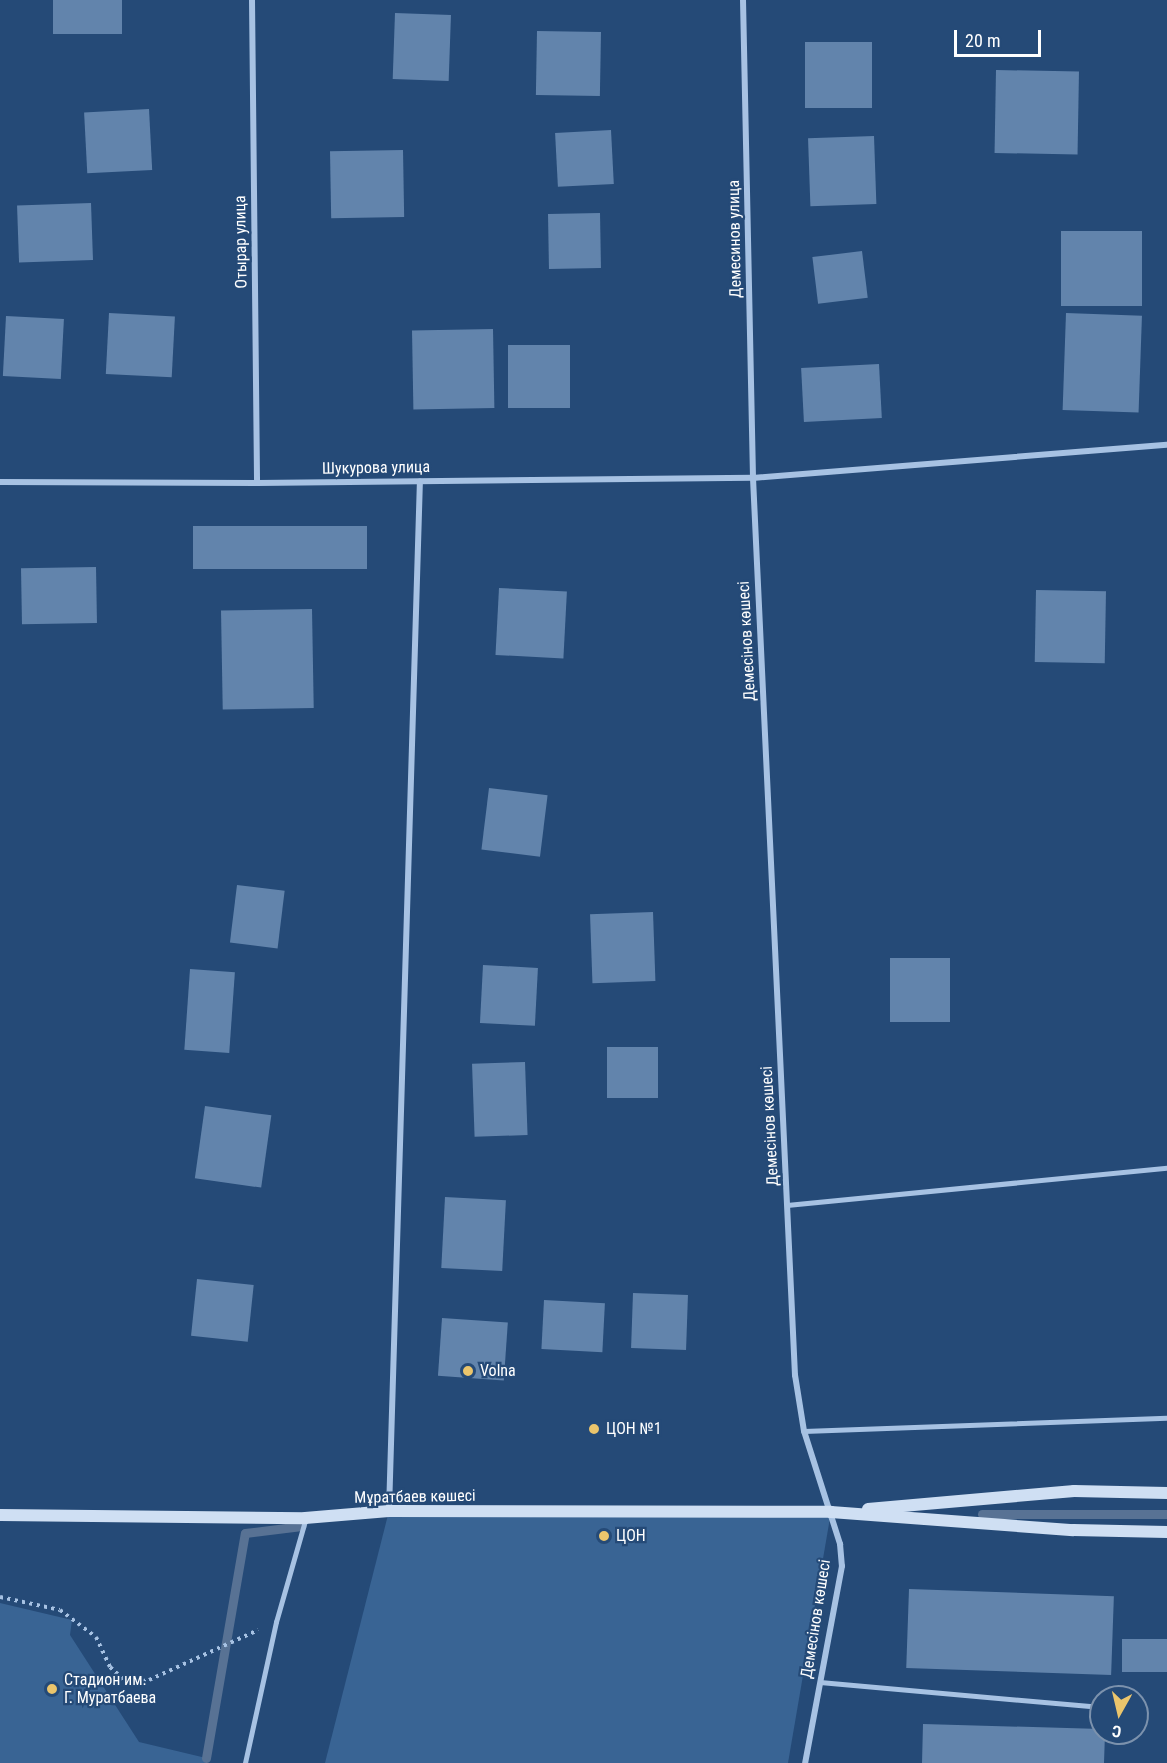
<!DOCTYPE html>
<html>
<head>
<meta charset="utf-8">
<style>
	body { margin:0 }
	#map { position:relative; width:1167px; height:1763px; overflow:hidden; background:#254a77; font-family:"Roboto Condensed",sans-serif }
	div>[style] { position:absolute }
	.green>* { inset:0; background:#396494 }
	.stream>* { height:9px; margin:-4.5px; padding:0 4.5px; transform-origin:4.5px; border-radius:4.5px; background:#587294 }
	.building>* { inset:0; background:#6284ac; transform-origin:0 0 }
	.path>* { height:4px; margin-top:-2px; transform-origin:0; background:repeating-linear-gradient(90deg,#a7c2e3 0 3px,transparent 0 7.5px) }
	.lane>* { height:4.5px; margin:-2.25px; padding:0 2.25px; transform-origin:2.25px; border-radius:2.25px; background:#a7c2e3 }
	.street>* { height:6px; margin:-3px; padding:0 3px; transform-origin:3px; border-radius:3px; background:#a7c2e3 }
	.secondary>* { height:12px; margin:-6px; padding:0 6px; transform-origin:6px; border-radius:6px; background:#cfdff3 }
	.dots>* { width:16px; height:16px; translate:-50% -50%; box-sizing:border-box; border:3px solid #254a77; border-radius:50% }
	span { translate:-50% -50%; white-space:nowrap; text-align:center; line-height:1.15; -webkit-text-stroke:4.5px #254a77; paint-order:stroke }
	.street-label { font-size:16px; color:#fff }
	.poi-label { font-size:16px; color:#fff }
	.left { translate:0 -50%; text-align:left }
	.north { position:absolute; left:1089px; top:1685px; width:60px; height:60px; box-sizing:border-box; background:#254a77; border:2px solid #7c92ad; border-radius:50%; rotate:188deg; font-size:16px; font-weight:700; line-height:24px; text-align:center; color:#fff }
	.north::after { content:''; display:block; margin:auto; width:21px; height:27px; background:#ebc56c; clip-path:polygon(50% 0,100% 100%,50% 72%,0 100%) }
	.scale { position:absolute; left:954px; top:30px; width:87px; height:27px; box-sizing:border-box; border:3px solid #fff; border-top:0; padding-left:8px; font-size:18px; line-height:21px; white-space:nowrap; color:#fff; -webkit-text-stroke:4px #254a77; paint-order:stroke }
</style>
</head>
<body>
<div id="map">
	<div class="green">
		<div style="clip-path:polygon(389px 1511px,831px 1512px,788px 1763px,325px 1763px)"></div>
		<div style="clip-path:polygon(0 1603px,72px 1620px,70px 1635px,139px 1742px,206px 1758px,205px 1763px,0 1763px)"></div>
	</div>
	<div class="stream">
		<div style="left:982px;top:1514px;width:185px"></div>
		<div style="left:206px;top:1758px;width:228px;rotate:-80.2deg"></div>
		<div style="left:245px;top:1533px;width:57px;rotate:-7deg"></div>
	</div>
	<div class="building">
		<div style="left:53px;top:0;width:69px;height:34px"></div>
		<div style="left:395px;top:13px;width:56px;height:66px;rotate:2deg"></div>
		<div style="left:537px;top:31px;width:64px;height:64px;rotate:1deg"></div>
		<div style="left:872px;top:42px;width:66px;height:67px;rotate:90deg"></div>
		<div style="left:996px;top:70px;width:83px;height:83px;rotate:1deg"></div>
		<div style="left:149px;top:109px;width:61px;height:65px;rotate:87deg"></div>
		<div style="left:611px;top:130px;width:54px;height:56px;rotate:87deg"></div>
		<div style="left:874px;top:136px;width:68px;height:66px;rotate:88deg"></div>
		<div style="left:403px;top:150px;width:67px;height:73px;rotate:89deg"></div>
		<div style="left:91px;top:203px;width:57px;height:74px;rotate:88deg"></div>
		<div style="left:600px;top:213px;width:55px;height:52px;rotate:89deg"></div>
		<div style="left:1061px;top:231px;width:81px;height:75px"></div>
		<div style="left:862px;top:251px;width:47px;height:50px;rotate:83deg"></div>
		<div style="left:109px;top:313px;width:66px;height:61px;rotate:3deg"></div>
		<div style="left:1066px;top:313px;width:76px;height:97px;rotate:2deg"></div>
		<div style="left:6px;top:316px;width:58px;height:60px;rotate:3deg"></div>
		<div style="left:493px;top:329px;width:79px;height:81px;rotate:89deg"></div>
		<div style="left:570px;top:345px;width:63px;height:62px;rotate:90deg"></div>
		<div style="left:879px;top:364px;width:54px;height:78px;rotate:87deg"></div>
		<div style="left:193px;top:526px;width:174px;height:43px"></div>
		<div style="left:96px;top:567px;width:56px;height:75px;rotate:89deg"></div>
		<div style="left:499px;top:588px;width:68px;height:67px;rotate:3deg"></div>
		<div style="left:1036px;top:590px;width:70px;height:72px;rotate:1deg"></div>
		<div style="left:312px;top:609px;width:99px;height:91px;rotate:89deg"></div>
		<div style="left:489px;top:788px;width:59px;height:62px;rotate:7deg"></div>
		<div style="left:237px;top:885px;width:48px;height:58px;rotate:7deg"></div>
		<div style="left:653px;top:912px;width:69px;height:63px;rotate:88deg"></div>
		<div style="left:890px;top:958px;width:60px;height:64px"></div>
		<div style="left:483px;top:965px;width:55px;height:58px;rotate:3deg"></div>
		<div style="left:190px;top:969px;width:45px;height:81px;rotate:4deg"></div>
		<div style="left:607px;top:1047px;width:51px;height:51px"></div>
		<div style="left:525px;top:1062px;width:73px;height:53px;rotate:88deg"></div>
		<div style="left:205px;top:1106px;width:67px;height:73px;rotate:8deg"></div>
		<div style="left:445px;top:1197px;width:61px;height:71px;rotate:3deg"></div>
		<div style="left:197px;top:1279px;width:57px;height:57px;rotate:6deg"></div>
		<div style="left:633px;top:1293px;width:55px;height:55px;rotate:2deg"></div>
		<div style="left:544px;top:1300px;width:61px;height:49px;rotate:3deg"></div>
		<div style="left:442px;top:1318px;width:66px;height:58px;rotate:4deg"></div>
		<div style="left:909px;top:1589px;width:205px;height:79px;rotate:2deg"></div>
		<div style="left:1167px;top:1639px;width:33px;height:45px;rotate:90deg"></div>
		<div style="clip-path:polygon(923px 1724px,1101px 1729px,1101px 1733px,1105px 1733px,1104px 1763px,922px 1763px)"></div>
	</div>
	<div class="path">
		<div style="left:0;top:1597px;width:61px;rotate:12.2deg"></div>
		<div style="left:60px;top:1610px;width:45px;rotate:36.9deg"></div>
		<div style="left:96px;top:1637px;width:33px;rotate:65deg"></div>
		<div style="left:110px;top:1667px;width:25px;rotate:43deg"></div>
		<div style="left:128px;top:1684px;width:21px;rotate:-11deg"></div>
		<div style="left:149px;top:1680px;width:120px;rotate:-24.6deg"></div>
	</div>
	<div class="lane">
		<div style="left:787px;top:1205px;width:382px;rotate:-5.6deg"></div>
		<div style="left:804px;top:1431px;width:363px;rotate:-2.1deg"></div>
		<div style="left:820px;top:1682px;width:282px;rotate:5.1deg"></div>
		<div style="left:245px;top:1763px;width:144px;rotate:-77.6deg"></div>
		<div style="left:276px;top:1622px;width:105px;rotate:-74deg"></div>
	</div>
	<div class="street">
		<div style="left:252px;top:0;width:483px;rotate:89.4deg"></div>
		<div style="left:743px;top:0;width:478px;rotate:88.8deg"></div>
		<div style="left:753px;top:478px;width:898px;rotate:87.32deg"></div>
		<div style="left:795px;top:1375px;width:57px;rotate:80.9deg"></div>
		<div style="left:804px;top:1431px;width:119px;rotate:72.3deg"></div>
		<div style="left:840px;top:1544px;width:22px;rotate:85deg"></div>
		<div style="left:842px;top:1566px;width:200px;rotate:100.6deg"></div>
		<div style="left:0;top:482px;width:257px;rotate:0.2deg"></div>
		<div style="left:257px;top:483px;width:496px;rotate:-0.6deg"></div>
		<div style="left:753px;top:478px;width:415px;rotate:-4.6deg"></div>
		<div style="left:389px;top:1511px;width:1030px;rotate:-88.28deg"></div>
	</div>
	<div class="secondary">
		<div style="left:868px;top:1509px;width:207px;rotate:-5deg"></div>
		<div style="left:1074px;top:1491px;width:93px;rotate:1.2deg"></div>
		<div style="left:0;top:1515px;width:305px;rotate:0.6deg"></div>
		<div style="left:305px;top:1518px;width:84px;rotate:-4.8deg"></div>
		<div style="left:389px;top:1511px;width:442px;rotate:0.1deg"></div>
		<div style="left:831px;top:1512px;width:243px;rotate:4.3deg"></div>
		<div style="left:1073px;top:1530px;width:94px;rotate:1.2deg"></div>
	</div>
	<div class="dots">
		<div style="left:468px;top:1371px;background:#ebc56c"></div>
		<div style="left:594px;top:1429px;background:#ebc56c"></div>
		<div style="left:604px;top:1536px;background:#ebc56c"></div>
		<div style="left:52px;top:1689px;background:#ebc56c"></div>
	</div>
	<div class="street-label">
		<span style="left:735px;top:239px;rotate:-91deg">Демесинов улица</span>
		<span style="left:241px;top:242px;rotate:-91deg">Отырар улица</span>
		<span style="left:376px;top:468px;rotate:-1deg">Шукурова улица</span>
		<span style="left:747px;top:641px;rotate:-93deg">Демесінов көшесі</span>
		<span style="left:770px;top:1126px;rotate:-93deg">Демесінов көшесі</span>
		<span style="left:415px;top:1497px;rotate:-1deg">Мұратбаев көшесі</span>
		<span style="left:816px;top:1619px;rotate:-81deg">Демесінов көшесі</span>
	</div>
	<div class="poi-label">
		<span class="left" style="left:480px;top:1371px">Volna</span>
		<span class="left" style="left:606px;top:1429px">ЦОН №1</span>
		<span class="left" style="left:616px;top:1536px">ЦОН</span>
		<span class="left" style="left:64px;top:1689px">Стадион им.<br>Г. Муратбаева</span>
	</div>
	<div class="north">С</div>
	<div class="scale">20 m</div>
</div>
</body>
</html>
